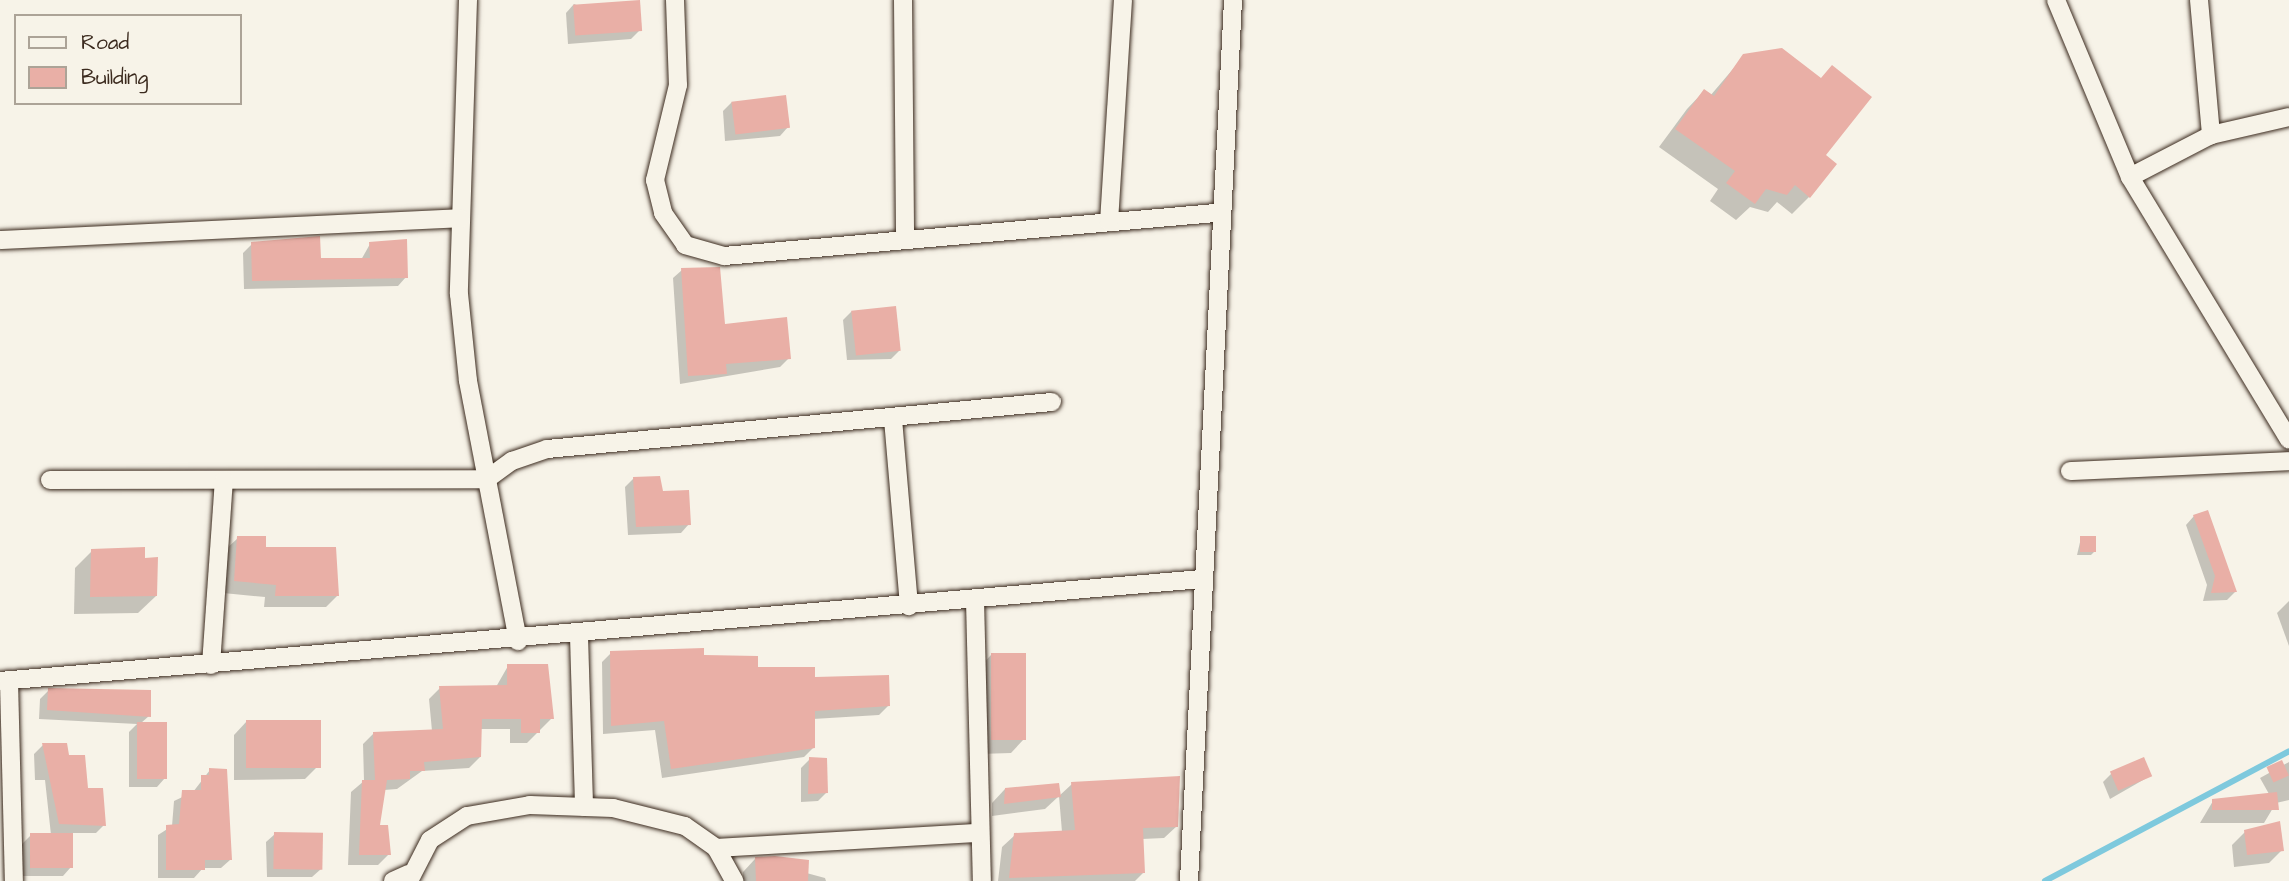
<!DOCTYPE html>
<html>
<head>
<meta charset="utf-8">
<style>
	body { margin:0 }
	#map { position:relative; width:2289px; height:881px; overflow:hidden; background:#f7f3e8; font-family:"Architects Daughter",sans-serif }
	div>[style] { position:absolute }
	.shadow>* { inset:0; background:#0003 }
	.stream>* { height:6px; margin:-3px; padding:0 3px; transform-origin:3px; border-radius:3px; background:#7ec9dd }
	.building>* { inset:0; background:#e9afa6; transform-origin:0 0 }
	.roads { filter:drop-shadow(0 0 2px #3b2a1e) drop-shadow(0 0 2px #3b2a1e) }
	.street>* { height:18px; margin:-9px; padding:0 9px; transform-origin:9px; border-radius:9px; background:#f7f3e8 }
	span { translate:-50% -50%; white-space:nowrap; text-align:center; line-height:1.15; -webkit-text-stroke:7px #f7f3e8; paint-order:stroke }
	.legend { position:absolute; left:14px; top:14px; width:228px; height:91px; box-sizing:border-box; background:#f7f3e8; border:2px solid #aca397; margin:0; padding:9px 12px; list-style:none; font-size:21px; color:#3b2a1e }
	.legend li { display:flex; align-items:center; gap:14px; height:35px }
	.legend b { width:35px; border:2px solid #aca397 }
</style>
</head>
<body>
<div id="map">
	<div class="shadow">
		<div style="clip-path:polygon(574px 4px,640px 30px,631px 39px,568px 44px,566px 13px)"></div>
		<div style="clip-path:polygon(1744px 56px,1823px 155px,1809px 197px,1792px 214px,1777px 202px,1768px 212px,1750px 207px,1736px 220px,1710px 201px,1718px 189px,1659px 147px,1687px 109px,1704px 91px,1710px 96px)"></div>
		<div style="clip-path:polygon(732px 102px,788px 127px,780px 136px,725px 141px,723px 111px)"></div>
		<div style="clip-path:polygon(252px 244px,320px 260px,361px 260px,370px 244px,406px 277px,398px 286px,244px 289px,243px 253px)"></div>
		<div style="clip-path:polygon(682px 270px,723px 325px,789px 358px,780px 367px,680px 384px,673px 278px)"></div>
		<div style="clip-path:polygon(852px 311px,899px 351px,891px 359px,847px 360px,843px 320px)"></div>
		<div style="clip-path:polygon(634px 478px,689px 524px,681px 533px,628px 535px,625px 487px)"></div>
		<div style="clip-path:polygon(2194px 516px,2235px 592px,2227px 600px,2203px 601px,2207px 585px,2186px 525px)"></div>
		<div style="clip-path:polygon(238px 538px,265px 549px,338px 595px,326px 607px,264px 607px,265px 597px,223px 593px,226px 549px)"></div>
		<div style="clip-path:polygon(2081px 538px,2095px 551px,2091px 555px,2077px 555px)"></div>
		<div style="clip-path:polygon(92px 551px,156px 596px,138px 613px,74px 614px,75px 568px)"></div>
		<div style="clip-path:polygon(2289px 601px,2289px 646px,2277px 613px)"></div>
		<div style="clip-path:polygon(611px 653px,703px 656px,888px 706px,879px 715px,813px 719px,813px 748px,804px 757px,662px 778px,655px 730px,603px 734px,602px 662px)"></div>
		<div style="clip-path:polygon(991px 655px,1024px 739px,1011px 753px,980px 754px,978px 669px)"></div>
		<div style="clip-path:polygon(508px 666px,552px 718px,527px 743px,510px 743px,510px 729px,480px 729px,480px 757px,469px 768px,422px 771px,397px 789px,384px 790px,378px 826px,389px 854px,378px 865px,348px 865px,351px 792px,364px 781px,363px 744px,374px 733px,432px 731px,429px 699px,440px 688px,496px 687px)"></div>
		<div style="clip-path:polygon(49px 690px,149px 716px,141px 723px,165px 778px,157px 787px,129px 787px,129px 732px,137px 724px,39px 719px,40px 699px)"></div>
		<div style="clip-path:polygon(247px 721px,318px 766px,305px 779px,234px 780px,234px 735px)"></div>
		<div style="clip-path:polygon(43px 745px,67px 757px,104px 825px,96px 833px,71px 833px,71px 867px,63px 876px,22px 876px,22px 844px,31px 835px,51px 835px,45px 780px,35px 780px,34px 754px)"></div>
		<div style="clip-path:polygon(810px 759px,827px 792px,818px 801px,801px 802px,801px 768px)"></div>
		<div style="clip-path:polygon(2289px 762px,2289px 800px,2276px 803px,2264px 823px,2200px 823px,2213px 801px,2269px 794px,2260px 778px)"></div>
		<div style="clip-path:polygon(210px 770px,230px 860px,221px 868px,203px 868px,194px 878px,158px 878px,158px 835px,172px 826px,174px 801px,193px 792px)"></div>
		<div style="clip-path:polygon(2112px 773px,2150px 776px,2110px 799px,2103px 782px)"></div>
		<div style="clip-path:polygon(1072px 784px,1177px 826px,1164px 838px,1142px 839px,1143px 873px,1135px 881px,998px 881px,1002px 847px,1015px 835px,1062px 832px,1059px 796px)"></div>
		<div style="clip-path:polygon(1005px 789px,1059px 796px,1045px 809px,992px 816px,992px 803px)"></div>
		<div style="clip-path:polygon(2245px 832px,2282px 850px,2269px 863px,2234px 867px,2232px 845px)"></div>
		<div style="clip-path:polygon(275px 834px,321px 869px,312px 877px,267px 877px,266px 842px)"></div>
		<div style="clip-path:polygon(755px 859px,825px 878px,826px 881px,743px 881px,743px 872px)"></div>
	</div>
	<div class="stream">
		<div style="left:2045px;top:881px;width:276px;rotate:-28deg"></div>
	</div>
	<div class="building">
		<div style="left:640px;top:0;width:31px;height:67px;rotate:86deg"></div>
		<div style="clip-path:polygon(1782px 48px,1821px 78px,1832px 65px,1872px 97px,1826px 155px,1837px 164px,1810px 198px,1795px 185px,1787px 195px,1766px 189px,1755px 204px,1726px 183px,1735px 171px,1675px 129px,1704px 89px,1714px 96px,1743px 54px)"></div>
		<div style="left:786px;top:95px;width:33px;height:55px;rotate:83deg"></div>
		<div style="clip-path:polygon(320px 236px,321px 258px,370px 258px,369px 242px,407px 239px,408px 278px,252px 281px,251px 242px)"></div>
		<div style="clip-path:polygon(720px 267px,725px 324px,787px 317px,791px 359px,726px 364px,727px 374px,688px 376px,681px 268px)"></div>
		<div style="left:896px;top:306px;width:45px;height:45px;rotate:84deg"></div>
		<div style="clip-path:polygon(660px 476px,663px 491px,689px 490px,691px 525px,636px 527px,633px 477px)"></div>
		<div style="clip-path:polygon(2208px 510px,2237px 592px,2211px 593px,2215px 576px,2193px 515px)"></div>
		<div style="clip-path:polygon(237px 536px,266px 536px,266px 547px,336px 547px,339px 596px,275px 596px,276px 585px,234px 581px)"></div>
		<div style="left:2080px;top:536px;width:16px;height:16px"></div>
		<div style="clip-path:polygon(145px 547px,145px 558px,158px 557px,157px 596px,90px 597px,91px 549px)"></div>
		<div style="clip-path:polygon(704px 648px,704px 655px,758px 656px,758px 667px,815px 667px,815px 677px,889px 675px,890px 706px,815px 711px,815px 748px,671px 769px,664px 721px,611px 726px,610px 651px)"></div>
		<div style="left:1026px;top:653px;width:87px;height:35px;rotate:90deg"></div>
		<div style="clip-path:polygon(507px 664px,548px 664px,554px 719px,540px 719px,540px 733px,521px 733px,521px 719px,482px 719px,481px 757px,424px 762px,425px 771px,410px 771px,410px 779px,387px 780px,380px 825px,388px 825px,391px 855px,359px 855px,362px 780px,375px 780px,373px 732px,443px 729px,439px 686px,507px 685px)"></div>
		<div style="clip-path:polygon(48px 688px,151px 690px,151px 717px,47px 710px)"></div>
		<div style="left:246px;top:720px;width:75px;height:48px"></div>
		<div style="left:137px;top:722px;width:30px;height:57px"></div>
		<div style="clip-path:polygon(42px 743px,67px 743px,69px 755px,85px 755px,88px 788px,103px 788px,106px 826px,59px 824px)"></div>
		<div style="clip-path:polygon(809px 757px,827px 758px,828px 793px,808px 794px)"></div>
		<div style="left:2144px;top:757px;width:21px;height:37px;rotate:67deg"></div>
		<div style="left:2282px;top:760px;width:17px;height:17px;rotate:66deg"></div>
		<div style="clip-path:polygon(209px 768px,227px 769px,232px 860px,205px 860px,205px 870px,166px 870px,166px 825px,179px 824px,182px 790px,201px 790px,201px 775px,209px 775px)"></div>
		<div style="clip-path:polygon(1180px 776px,1178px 827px,1143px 828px,1145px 873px,1009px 878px,1014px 833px,1075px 830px,1071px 782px)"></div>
		<div style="clip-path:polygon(1059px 783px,1061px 797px,1004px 804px,1005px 788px)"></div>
		<div style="clip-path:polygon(2277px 792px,2279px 810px,2212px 810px,2212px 799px)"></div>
		<div style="clip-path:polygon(2280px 821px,2284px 851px,2247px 855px,2244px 830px)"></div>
		<div style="left:274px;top:832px;width:49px;height:37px;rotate:1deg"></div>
		<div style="left:30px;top:833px;width:43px;height:35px"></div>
		<div style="clip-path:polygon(775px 856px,809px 860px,808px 881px,756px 881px,755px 857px)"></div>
	</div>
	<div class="roads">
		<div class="street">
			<div style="left:468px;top:0;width:294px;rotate:91.8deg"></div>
			<div style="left:459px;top:294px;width:87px;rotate:84.1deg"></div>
			<div style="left:468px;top:381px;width:265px;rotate:79.1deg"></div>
			<div style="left:675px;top:0;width:85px;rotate:88deg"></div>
			<div style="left:678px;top:85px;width:98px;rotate:103.6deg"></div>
			<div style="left:655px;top:180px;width:34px;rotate:76deg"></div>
			<div style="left:663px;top:213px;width:39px;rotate:55deg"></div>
			<div style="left:685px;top:245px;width:41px;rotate:15.8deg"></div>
			<div style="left:724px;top:256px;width:500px;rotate:-5deg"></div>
			<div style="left:903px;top:0;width:240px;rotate:89.5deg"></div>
			<div style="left:2056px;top:0;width:192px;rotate:67.3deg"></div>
			<div style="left:2130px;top:177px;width:307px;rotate:58.8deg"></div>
			<div style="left:2199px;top:0;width:136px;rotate:84.9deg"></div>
			<div style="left:2130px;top:177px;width:91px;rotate:-27.4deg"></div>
			<div style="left:2211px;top:135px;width:80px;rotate:-13deg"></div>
			<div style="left:1109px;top:222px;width:222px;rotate:-86.4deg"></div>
			<div style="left:0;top:240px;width:461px;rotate:-2.7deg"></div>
			<div style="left:893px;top:419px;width:188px;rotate:85.1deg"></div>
			<div style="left:2070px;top:471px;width:219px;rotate:-2.6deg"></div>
			<div style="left:50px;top:480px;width:437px;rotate:-0.1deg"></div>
			<div style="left:487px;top:479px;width:31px;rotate:-36deg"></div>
			<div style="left:512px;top:461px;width:37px;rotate:-19deg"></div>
			<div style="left:547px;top:449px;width:507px;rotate:-5.32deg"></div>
			<div style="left:975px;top:600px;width:281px;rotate:88.6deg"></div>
			<div style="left:579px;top:636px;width:171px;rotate:88.3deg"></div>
			<div style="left:211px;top:665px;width:185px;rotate:-86deg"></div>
			<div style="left:0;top:681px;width:1206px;rotate:-4.85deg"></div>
			<div style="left:9px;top:681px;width:200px;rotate:88.6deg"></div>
			<div style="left:716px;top:848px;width:264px;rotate:-3.3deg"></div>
			<div style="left:393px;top:881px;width:17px;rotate:-24deg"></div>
			<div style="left:409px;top:881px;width:46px;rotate:-62.9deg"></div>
			<div style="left:430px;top:840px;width:44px;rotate:-33deg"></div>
			<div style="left:467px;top:816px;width:64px;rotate:-9.9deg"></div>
			<div style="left:530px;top:805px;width:83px;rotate:2.1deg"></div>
			<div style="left:613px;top:808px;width:74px;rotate:14deg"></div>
			<div style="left:685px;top:826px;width:38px;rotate:35deg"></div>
			<div style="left:716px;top:848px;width:38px;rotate:61deg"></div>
			<div style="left:1189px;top:881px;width:882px;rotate:-87.14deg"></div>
		</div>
	</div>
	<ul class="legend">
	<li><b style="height:9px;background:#f7f3e8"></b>Road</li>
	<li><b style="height:19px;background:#e9afa6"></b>Building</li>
	</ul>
</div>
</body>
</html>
